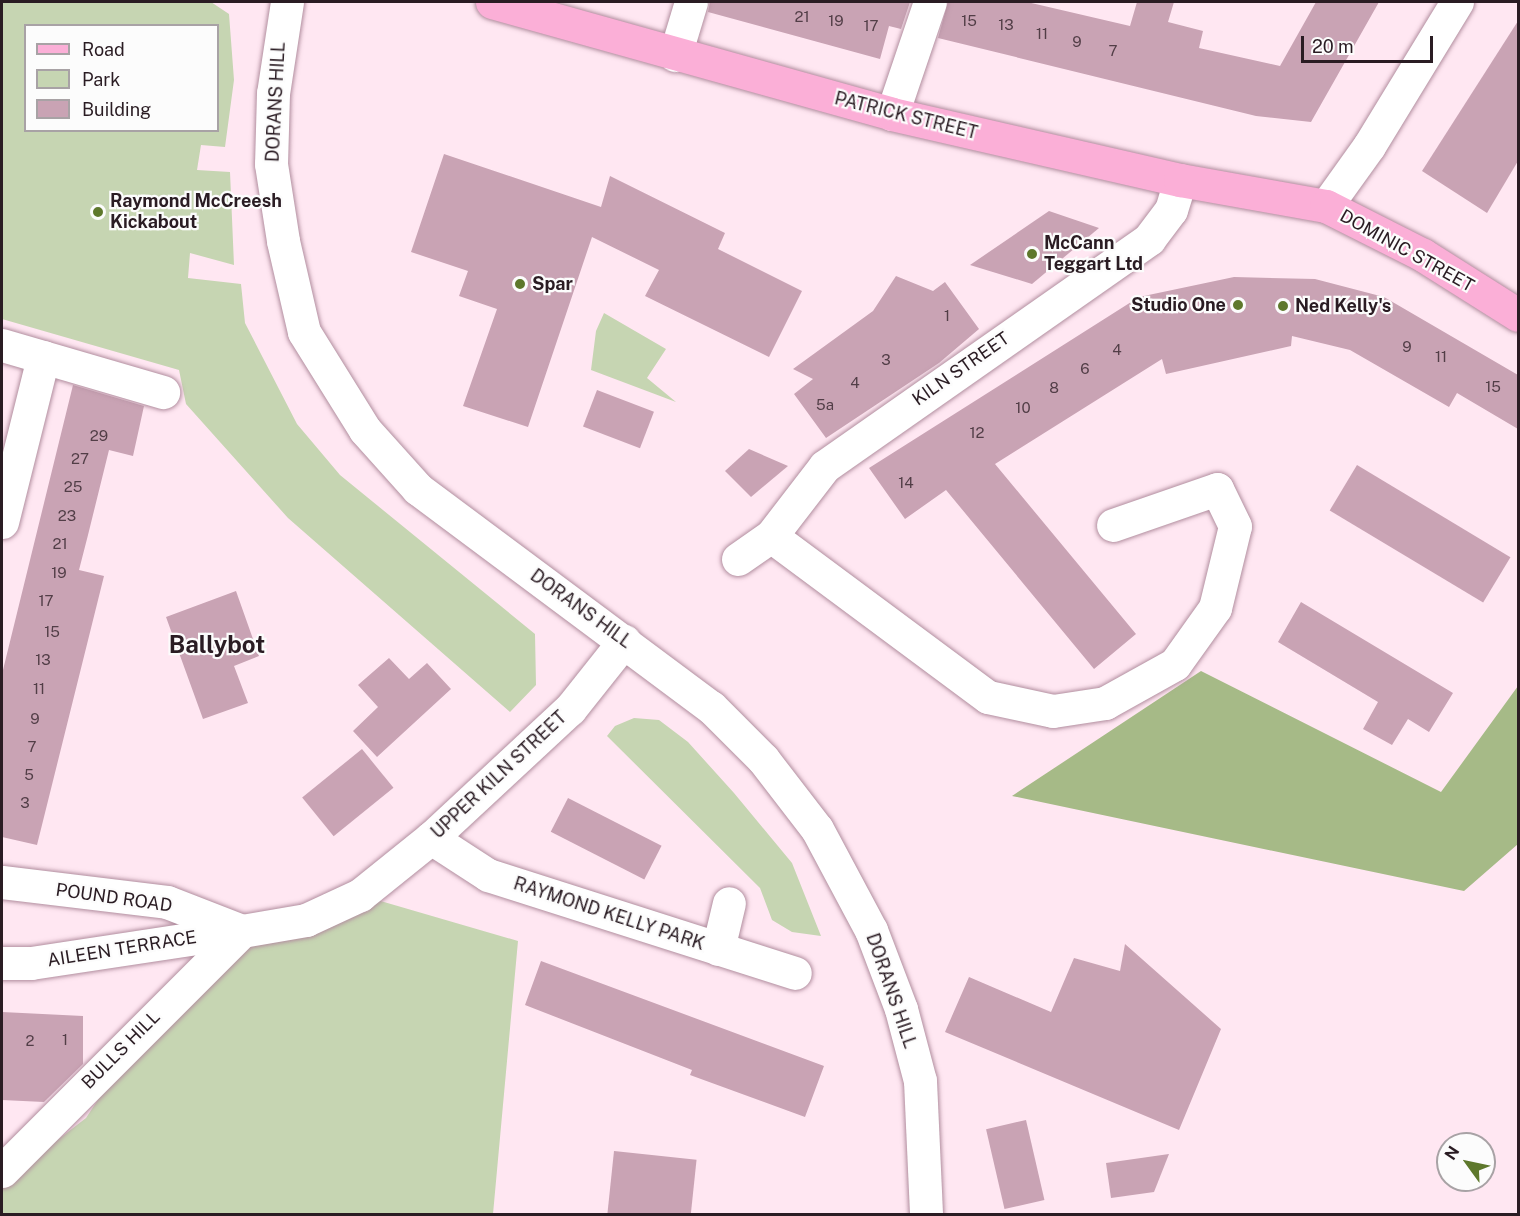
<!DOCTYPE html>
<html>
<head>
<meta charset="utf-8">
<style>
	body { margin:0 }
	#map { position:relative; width:1520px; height:1216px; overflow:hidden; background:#ffe7f2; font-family:"Public Sans",sans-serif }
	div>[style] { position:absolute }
	.green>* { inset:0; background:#c6d5b2 }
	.forest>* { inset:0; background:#a6ba87 }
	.building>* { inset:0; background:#c9a3b4; transform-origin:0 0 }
	.roads { filter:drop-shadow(0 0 2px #b28e9f) drop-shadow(0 0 2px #b28e9f) }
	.minor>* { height:33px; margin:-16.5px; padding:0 16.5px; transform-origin:16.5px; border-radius:16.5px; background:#fff }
	.major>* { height:33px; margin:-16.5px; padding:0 16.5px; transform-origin:16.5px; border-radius:16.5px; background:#fbafd7 }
	.dots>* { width:16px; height:16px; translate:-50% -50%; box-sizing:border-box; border:3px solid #fcfcfc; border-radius:50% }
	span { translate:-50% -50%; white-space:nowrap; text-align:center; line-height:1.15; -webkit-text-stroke:4.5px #fcfcfc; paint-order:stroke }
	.number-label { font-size:15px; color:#523e47 }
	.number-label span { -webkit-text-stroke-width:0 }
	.street-label { font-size:18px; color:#2a1c23 }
	.poi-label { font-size:18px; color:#2a1c23; font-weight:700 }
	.left { translate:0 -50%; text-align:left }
	.right { translate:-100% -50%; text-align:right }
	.district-label { font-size:24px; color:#2a1c23; font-weight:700 }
	.frame { position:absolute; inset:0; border:3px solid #2a1c23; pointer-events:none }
	.legend { position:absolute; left:24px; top:24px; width:195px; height:108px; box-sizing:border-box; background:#fcfcfc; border:2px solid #a8a2a5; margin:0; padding:8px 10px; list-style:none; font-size:18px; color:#2a1c23 }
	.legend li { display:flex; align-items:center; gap:12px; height:30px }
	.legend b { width:30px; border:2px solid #a8a2a5 }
	.north { position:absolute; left:1436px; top:1132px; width:60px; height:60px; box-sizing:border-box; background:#fcfcfc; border:2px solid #a8a2a5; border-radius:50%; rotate:303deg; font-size:16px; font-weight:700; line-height:24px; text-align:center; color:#2a1c23 }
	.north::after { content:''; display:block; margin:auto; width:21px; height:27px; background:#5e782c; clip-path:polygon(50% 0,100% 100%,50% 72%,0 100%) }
	.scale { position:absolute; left:1301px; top:36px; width:132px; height:27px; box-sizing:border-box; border:3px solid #2a1c23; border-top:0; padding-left:8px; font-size:18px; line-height:21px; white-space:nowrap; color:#2a1c23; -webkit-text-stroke:4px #fcfcfc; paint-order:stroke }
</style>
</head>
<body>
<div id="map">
	<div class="green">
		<div style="clip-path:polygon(evenodd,2px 2px,211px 2px,229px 14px,234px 80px,225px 147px,201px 145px,197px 170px,230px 172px,234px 265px,190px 253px,188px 278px,241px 284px,245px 323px,297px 424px,340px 475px,535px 634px,536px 685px,510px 712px,288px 518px,186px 404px,179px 370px,2px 319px,2px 2px,26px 26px,218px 26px,218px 130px,26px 130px,26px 26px)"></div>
		<div style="clip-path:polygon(604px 313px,666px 349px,647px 378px,676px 402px,591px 370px,596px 331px)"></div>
		<div style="clip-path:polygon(634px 718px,659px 720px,688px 742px,734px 793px,792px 863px,821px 936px,792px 932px,772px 920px,760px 888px,607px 736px,615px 726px)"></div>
		<div style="clip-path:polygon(360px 895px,518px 941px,493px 1214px,2px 1214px,2px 1183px,86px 1118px,148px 1023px,213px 958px)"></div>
	</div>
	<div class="forest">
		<div style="clip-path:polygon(1201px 671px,1441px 792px,1518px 686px,1518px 844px,1464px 891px,1012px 796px)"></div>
	</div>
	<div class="building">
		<div style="clip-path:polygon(710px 2px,910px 2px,901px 29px,889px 26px,880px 59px,708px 12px)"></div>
		<div style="clip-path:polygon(948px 2px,1027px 2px,1130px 26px,1137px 2px,1174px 2px,1168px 22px,1203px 31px,1199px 48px,1280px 66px,1316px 2px,1379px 2px,1311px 122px,1256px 116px,938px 38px)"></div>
		<div style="clip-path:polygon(1518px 21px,1518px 161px,1487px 213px,1422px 171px)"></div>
		<div style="clip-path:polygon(444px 154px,601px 207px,610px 176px,725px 233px,718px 249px,802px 291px,769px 357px,645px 296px,659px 270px,592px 237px,528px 427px,463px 406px,497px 309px,459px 296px,468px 271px,411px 252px)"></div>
		<div style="clip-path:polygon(1049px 211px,1099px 228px,1032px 284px,970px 265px)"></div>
		<div style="clip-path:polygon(896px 276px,933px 291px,945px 282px,979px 329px,939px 363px,826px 438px,794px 394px,813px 379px,793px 369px,873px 311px)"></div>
		<div style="clip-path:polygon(1234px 277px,1315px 279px,1384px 297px,1518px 375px,1518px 429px,1457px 393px,1449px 407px,1350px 350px,1292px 336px,1291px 346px,1166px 374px,1162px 359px,995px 464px,1136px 634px,1094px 669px,946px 490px,905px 519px,869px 468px,1139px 297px)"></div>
		<div style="clip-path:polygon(73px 385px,144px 406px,133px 456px,109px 450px,88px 535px,79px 570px,104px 576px,37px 845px,2px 837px,2px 674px)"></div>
		<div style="left:597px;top:390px;width:61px;height:39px;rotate:21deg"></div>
		<div style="clip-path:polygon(749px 449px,788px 466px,751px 497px,725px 471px)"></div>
		<div style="left:1357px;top:465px;width:179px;height:53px;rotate:31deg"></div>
		<div style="clip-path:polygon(236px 591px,259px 656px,234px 666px,248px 703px,203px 719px,166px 617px)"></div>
		<div style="clip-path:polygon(1301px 602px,1453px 693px,1429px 732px,1408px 719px,1392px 745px,1363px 729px,1378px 702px,1278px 642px)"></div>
		<div style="clip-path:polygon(389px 658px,409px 679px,427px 663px,451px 689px,377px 757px,353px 731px,378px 707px,358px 685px)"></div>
		<div style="left:362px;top:749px;width:50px;height:77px;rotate:51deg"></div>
		<div style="left:568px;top:798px;width:105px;height:38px;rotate:27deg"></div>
		<div style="clip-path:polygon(1125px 944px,1221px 1029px,1179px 1130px,945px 1032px,969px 977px,1051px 1012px,1074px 958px,1120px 971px)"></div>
		<div style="clip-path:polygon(541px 961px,824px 1066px,805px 1117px,690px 1075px,692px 1070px,525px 1005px)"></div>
		<div style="clip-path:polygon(2px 1012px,83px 1016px,83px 1064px,44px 1102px,2px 1100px)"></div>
		<div style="left:1026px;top:1120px;width:82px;height:41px;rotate:77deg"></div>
		<div style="left:614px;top:1151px;width:83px;height:64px;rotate:6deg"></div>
		<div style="clip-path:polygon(1169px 1154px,1154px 1192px,1111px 1198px,1106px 1163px)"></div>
	</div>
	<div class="roads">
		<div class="minor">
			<div style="left:287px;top:2px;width:92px;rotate:98.7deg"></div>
			<div style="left:273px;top:93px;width:71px;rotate:91.6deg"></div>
			<div style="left:271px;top:164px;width:78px;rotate:81.1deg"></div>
			<div style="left:283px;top:241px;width:93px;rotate:77deg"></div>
			<div style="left:304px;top:332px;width:115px;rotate:58.1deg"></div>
			<div style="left:365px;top:430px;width:79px;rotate:48.1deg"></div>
			<div style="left:418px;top:489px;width:365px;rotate:36.7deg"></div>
			<div style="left:711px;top:707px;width:74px;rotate:45deg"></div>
			<div style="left:763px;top:759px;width:88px;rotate:52.4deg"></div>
			<div style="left:817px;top:829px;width:115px;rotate:61.9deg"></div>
			<div style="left:871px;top:930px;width:85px;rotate:69.2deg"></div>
			<div style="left:901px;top:1009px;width:74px;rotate:75.2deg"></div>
			<div style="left:920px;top:1081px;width:133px;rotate:87.4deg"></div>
			<div style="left:675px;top:55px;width:55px;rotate:-73.2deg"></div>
			<div style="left:892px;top:114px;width:118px;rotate:-71.3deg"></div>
			<div style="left:1326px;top:206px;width:74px;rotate:-54.4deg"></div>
			<div style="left:1369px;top:146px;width:169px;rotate:-58.6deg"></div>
			<div style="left:2px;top:345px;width:168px;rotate:16.3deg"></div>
			<div style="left:2px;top:522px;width:170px;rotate:-76deg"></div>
			<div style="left:771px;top:536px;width:270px;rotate:36.6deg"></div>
			<div style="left:988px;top:697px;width:66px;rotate:12.2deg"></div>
			<div style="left:1053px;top:711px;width:53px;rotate:-8.7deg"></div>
			<div style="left:1105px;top:703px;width:80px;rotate:-29.1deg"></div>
			<div style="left:1175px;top:664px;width:69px;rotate:-54.5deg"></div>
			<div style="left:1215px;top:608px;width:84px;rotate:-76.3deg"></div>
			<div style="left:1235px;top:526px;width:41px;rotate:-115.9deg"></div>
			<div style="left:1217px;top:489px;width:110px;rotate:160.9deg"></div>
			<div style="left:738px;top:559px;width:40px;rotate:-34.9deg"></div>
			<div style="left:771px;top:536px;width:88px;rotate:-52.4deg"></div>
			<div style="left:825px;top:466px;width:396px;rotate:-35deg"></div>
			<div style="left:1149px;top:239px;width:36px;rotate:-53deg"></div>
			<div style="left:1171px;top:210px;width:31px;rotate:-73deg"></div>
			<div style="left:431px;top:838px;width:68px;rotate:33deg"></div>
			<div style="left:488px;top:875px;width:322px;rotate:17.7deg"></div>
			<div style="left:2px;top:882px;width:166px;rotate:6.9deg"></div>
			<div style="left:167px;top:902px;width:80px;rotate:21.1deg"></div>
			<div style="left:242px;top:931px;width:65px;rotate:-9.8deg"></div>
			<div style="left:306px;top:920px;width:60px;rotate:-24.8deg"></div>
			<div style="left:360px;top:895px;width:91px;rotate:-38.8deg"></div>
			<div style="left:431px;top:838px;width:190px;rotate:-42.9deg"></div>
			<div style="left:570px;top:709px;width:87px;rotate:-51.5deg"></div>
			<div style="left:718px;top:949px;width:47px;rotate:-76.6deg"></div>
			<div style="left:2px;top:963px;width:29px"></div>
			<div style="left:31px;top:963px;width:208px;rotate:-8.6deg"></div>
			<div style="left:2px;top:1171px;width:339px;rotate:-45deg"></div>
		</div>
		<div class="major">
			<div style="left:492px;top:2px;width:415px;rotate:15.6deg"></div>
			<div style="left:892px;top:114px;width:295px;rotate:12.9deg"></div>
			<div style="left:1180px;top:180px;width:148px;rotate:10.1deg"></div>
			<div style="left:1326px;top:206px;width:109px;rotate:26.8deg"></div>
			<div style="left:1423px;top:255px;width:112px;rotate:32.3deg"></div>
		</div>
	</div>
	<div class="dots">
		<div style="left:98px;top:212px;background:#5e782c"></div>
		<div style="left:1032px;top:254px;background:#5e782c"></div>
		<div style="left:520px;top:284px;background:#5e782c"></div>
		<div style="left:1238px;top:305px;background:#5e782c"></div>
		<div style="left:1283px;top:306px;background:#5e782c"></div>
	</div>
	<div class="number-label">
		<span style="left:802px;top:17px">21</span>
		<span style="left:836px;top:21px">19</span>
		<span style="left:969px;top:21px">15</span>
		<span style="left:1006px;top:25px">13</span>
		<span style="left:871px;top:26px">17</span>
		<span style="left:1042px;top:34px">11</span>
		<span style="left:1077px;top:42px">9</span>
		<span style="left:1113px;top:51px">7</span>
		<span style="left:947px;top:316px">1</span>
		<span style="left:1407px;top:347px">9</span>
		<span style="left:1117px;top:350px">4</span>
		<span style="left:1441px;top:357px">11</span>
		<span style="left:886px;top:360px">3</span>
		<span style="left:1085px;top:369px">6</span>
		<span style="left:855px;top:383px">4</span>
		<span style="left:1493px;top:387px">15</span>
		<span style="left:1054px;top:388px">8</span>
		<span style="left:825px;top:405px">5a</span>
		<span style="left:1023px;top:408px">10</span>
		<span style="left:977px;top:433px">12</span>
		<span style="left:99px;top:436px">29</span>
		<span style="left:80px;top:459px">27</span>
		<span style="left:906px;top:483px">14</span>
		<span style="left:73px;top:487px">25</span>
		<span style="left:67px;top:516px">23</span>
		<span style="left:60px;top:544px">21</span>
		<span style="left:59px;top:573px">19</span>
		<span style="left:46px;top:601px">17</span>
		<span style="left:52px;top:632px">15</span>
		<span style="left:43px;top:660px">13</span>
		<span style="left:39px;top:689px">11</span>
		<span style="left:35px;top:719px">9</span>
		<span style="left:32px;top:747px">7</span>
		<span style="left:29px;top:775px">5</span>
		<span style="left:25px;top:803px">3</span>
		<span style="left:65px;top:1040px">1</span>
		<span style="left:30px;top:1041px">2</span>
	</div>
	<div class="street-label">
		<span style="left:276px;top:102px;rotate:-87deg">DORANS HILL</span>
		<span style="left:906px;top:116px;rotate:14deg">PATRICK STREET</span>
		<span style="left:1407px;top:251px;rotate:29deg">DOMINIC STREET</span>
		<span style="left:961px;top:369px;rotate:-35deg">KILN STREET</span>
		<span style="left:581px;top:609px;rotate:36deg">DORANS HILL</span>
		<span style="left:499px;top:775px;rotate:-43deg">UPPER KILN STREET</span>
		<span style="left:114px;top:898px;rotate:8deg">POUND ROAD</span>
		<span style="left:609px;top:914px;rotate:18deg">RAYMOND KELLY PARK</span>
		<span style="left:122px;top:949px;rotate:-9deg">AILEEN TERRACE</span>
		<span style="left:891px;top:991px;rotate:71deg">DORANS HILL</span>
		<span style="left:121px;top:1050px;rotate:-45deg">BULLS HILL</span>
	</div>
	<div class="poi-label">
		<span class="left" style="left:110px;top:212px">Raymond McCreesh<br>Kickabout</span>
		<span class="left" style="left:1044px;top:254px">McCann<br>Teggart Ltd</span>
		<span class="left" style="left:532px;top:284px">Spar</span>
		<span class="right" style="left:1226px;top:305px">Studio One</span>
		<span class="left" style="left:1295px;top:306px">Ned Kelly's</span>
	</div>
	<div class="district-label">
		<span style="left:217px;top:645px">Ballybot</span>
	</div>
	<div class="frame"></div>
	<ul class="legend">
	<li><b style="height:8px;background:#fbafd7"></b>Road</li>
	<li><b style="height:16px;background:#c6d5b2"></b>Park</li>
	<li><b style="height:16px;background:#c9a3b4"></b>Building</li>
	</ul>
	<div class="north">N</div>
	<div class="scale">20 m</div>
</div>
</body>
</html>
